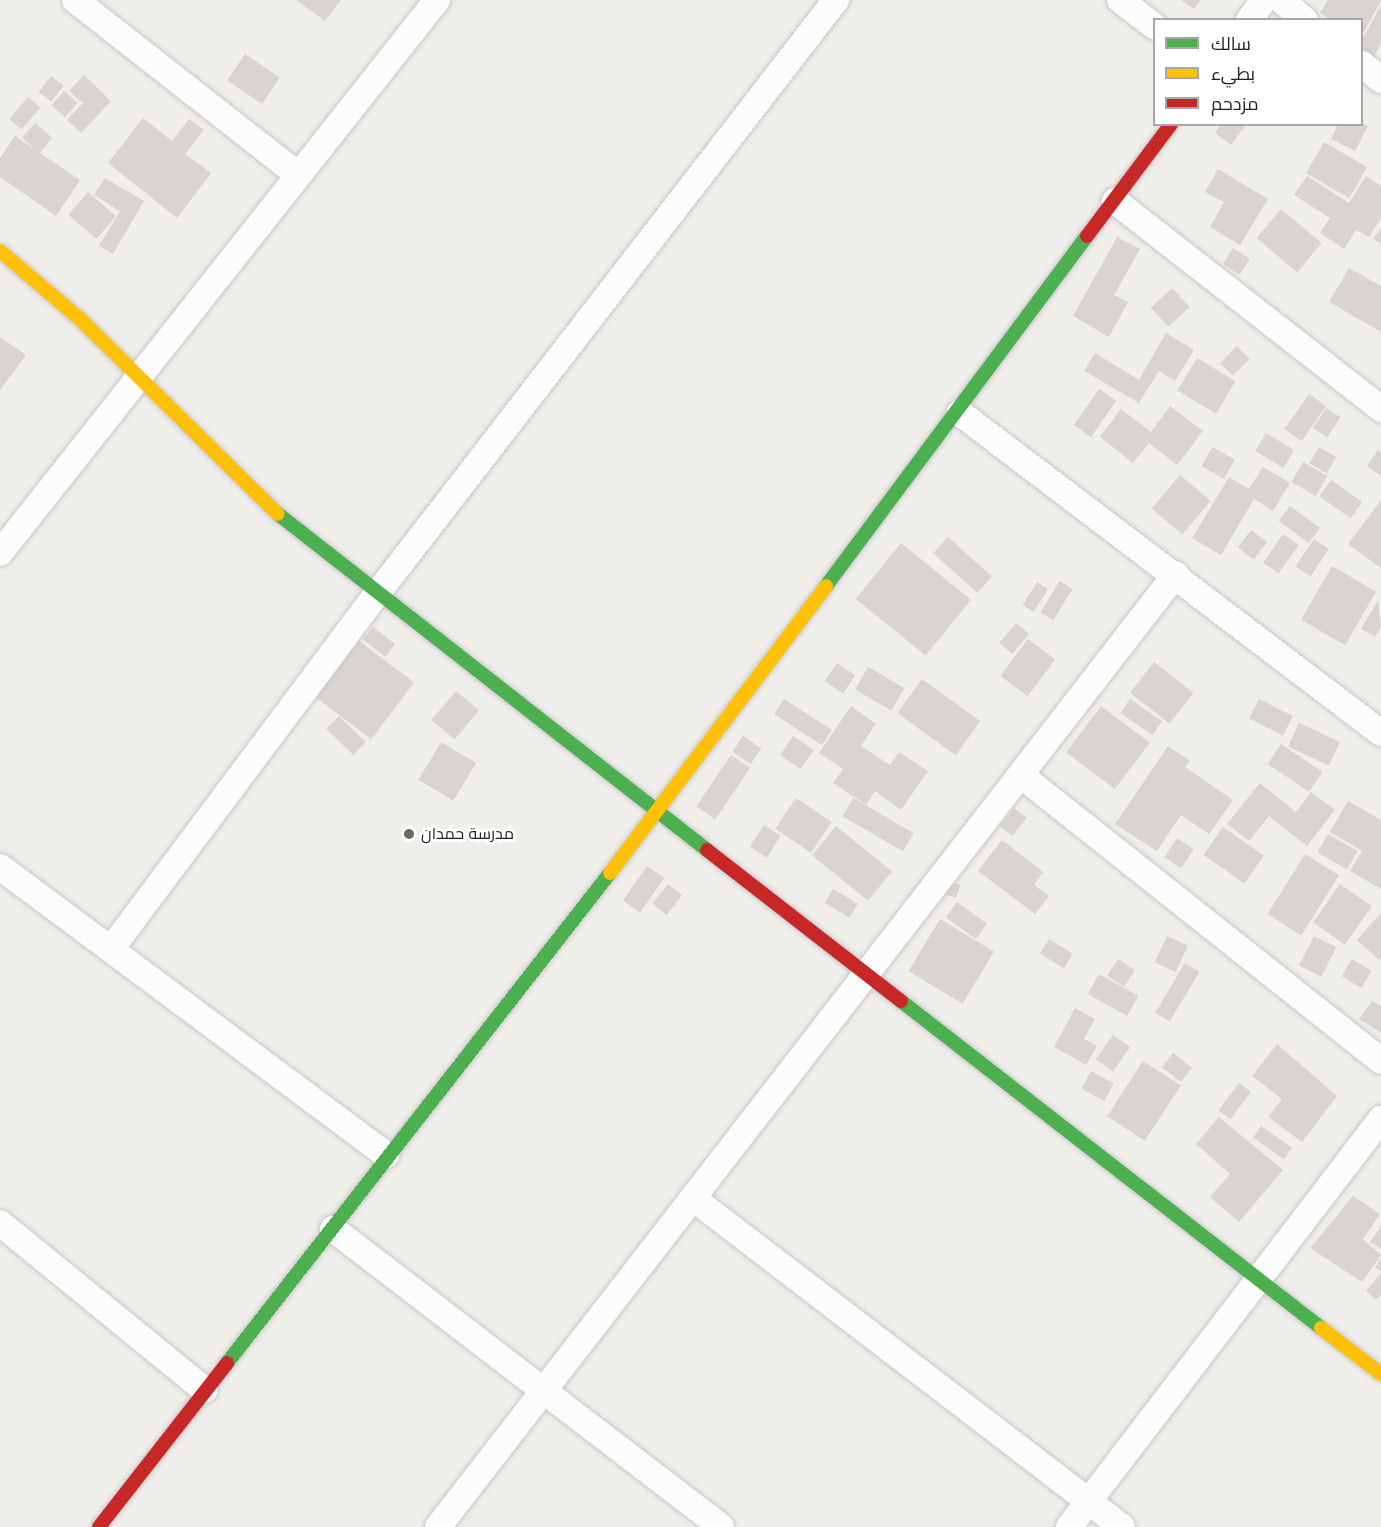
<!DOCTYPE html>
<html>
<head>
<meta charset="utf-8">
<style>
	body { margin:0 }
	#map { position:relative; width:1381px; height:1527px; overflow:hidden; background:#f0eeeb; font-family:Montserrat,Cairo,sans-serif }
	div>[style] { position:absolute }
	.building>* { inset:0; background:#d7d4d2; transform-origin:0 0 }
	.roads { filter:drop-shadow(0 0 2px #c9c8c7) drop-shadow(0 0 2px #c9c8c7) }
	.street>* { height:26px; margin:-13px; padding:0 13px; transform-origin:13px; border-radius:13px; background:#fdfcfc }
	.fast>* { height:14px; margin:-7px; padding:0 7px; transform-origin:7px; border-radius:7px; background:#4caf50 }
	.slow>* { height:14px; margin:-7px; padding:0 7px; transform-origin:7px; border-radius:7px; background:#ffc107 }
	.jam>* { height:14px; margin:-7px; padding:0 7px; transform-origin:7px; border-radius:7px; background:#c62828 }
	.dots>* { width:16px; height:16px; translate:-50% -50%; box-sizing:border-box; border:3px solid #fff; border-radius:50% }
	span { translate:-50% -50%; white-space:nowrap; text-align:center; line-height:1.15; -webkit-text-stroke:5px #fff; paint-order:stroke }
	.poi-label { font-size:16px; color:#222 }
	.left { translate:0 -50%; text-align:left }
	.legend { position:absolute; left:1153px; top:18px; width:210px; height:108px; box-sizing:border-box; background:#fff; border:2px solid #a7a7a7; margin:0; padding:8px 10px; list-style:none; font-size:18px; color:#222 }
	.legend li { display:flex; align-items:center; gap:12px; height:30px }
	.legend b { width:30px; border:2px solid #a7a7a7 }
</style>
</head>
<body>
<div id="map">
	<div class="building">
		<div style="clip-path:polygon(296px 0,341px 0,325px 21px)"></div>
		<div style="clip-path:polygon(1181px 0,1200px 0,1194px 9px)"></div>
		<div style="clip-path:polygon(1328px 0,1381px 0,1381px 1px,1362px 35px,1362px 20px,1331px 20px,1320px 13px)"></div>
		<div style="clip-path:polygon(1381px 5px,1381px 44px,1374px 56px,1362px 49px,1362px 40px)"></div>
		<div style="left:245px;top:54px;width:42px;height:32px;rotate:34deg"></div>
		<div style="clip-path:polygon(84px 75px,111px 101px,81px 133px,67px 120px,83px 103px,69px 91px)"></div>
		<div style="left:51px;top:76px;width:16px;height:20px;rotate:38deg"></div>
		<div style="left:64px;top:91px;width:18px;height:19px;rotate:41deg"></div>
		<div style="left:28px;top:97px;width:16px;height:29px;rotate:40deg"></div>
		<div style="clip-path:polygon(143px 118px,172px 141px,189px 119px,204px 130px,185px 154px,211px 173px,177px 218px,108px 163px)"></div>
		<div style="left:35px;top:123px;width:23px;height:20px;rotate:41deg"></div>
		<div style="clip-path:polygon(1362px 123px,1368px 126px,1355px 151px,1331px 139px,1338px 124px)"></div>
		<div style="clip-path:polygon(1221px 124px,1246px 124px,1231px 145px,1215px 133px)"></div>
		<div style="clip-path:polygon(15px 136px,80px 180px,56px 216px,0 177px,0 158px)"></div>
		<div style="left:1324px;top:142px;width:50px;height:36px;rotate:30deg"></div>
		<div style="clip-path:polygon(1218px 169px,1268px 199px,1240px 245px,1210px 227px,1224px 202px,1205px 192px)"></div>
		<div style="clip-path:polygon(1307px 176px,1349px 203px,1366px 176px,1381px 186px,1381px 218px,1369px 237px,1356px 230px,1344px 249px,1320px 233px,1330px 218px,1294px 195px)"></div>
		<div style="clip-path:polygon(105px 178px,144px 201px,113px 254px,99px 246px,120px 211px,94px 195px)"></div>
		<div style="left:88px;top:192px;width:37px;height:30px;rotate:41deg"></div>
		<div style="left:1281px;top:209px;width:53px;height:38px;rotate:40deg"></div>
		<div style="clip-path:polygon(1381px 228px,1381px 244px,1373px 239px)"></div>
		<div style="clip-path:polygon(1117px 237px,1140px 249px,1114px 295px,1128px 302px,1109px 337px,1073px 316px)"></div>
		<div style="left:1233px;top:248px;width:20px;height:19px;rotate:33deg"></div>
		<div style="clip-path:polygon(1349px 268px,1381px 286px,1381px 332px,1329px 302px)"></div>
		<div style="left:1172px;top:288px;width:26px;height:29px;rotate:47deg"></div>
		<div style="clip-path:polygon(1166px 333px,1194px 350px,1175px 381px,1159px 371px,1139px 403px,1084px 371px,1095px 353px,1139px 380px)"></div>
		<div style="clip-path:polygon(0 337px,26px 355px,0 390px)"></div>
		<div style="left:1237px;top:346px;width:18px;height:24px;rotate:45deg"></div>
		<div style="left:1197px;top:358px;width:45px;height:38px;rotate:31deg"></div>
		<div style="left:1099px;top:389px;width:21px;height:44px;rotate:35deg"></div>
		<div style="left:1309px;top:394px;width:21px;height:43px;rotate:35deg"></div>
		<div style="clip-path:polygon(1170px 406px,1203px 431px,1177px 465px,1149px 443px,1133px 463px,1100px 437px,1121px 409px,1151px 432px)"></div>
		<div style="left:1326px;top:408px;width:17px;height:24px;rotate:33deg"></div>
		<div style="left:1266px;top:433px;width:33px;height:21px;rotate:31deg"></div>
		<div style="left:1212px;top:447px;width:26px;height:22px;rotate:29deg"></div>
		<div style="left:1319px;top:447px;width:20px;height:19px;rotate:30deg"></div>
		<div style="clip-path:polygon(1378px 450px,1381px 452px,1381px 476px,1367px 466px)"></div>
		<div style="left:1303px;top:462px;width:28px;height:23px;rotate:30deg"></div>
		<div style="clip-path:polygon(1263px 467px,1290px 483px,1273px 511px,1254px 499px,1221px 555px,1192px 538px,1229px 477px,1249px 489px)"></div>
		<div style="left:1180px;top:475px;width:40px;height:44px;rotate:40deg"></div>
		<div style="left:1331px;top:480px;width:38px;height:20px;rotate:35deg"></div>
		<div style="clip-path:polygon(1381px 500px,1381px 568px,1348px 544px)"></div>
		<div style="left:1290px;top:506px;width:37px;height:19px;rotate:36deg"></div>
		<div style="left:1251px;top:530px;width:20px;height:22px;rotate:37deg"></div>
		<div style="left:1283px;top:534px;width:19px;height:35px;rotate:35deg"></div>
		<div style="left:948px;top:537px;width:59px;height:22px;rotate:42deg"></div>
		<div style="left:1314px;top:539px;width:18px;height:33px;rotate:34deg"></div>
		<div style="left:901px;top:543px;width:90px;height:72px;rotate:39deg"></div>
		<div style="left:1332px;top:566px;width:51px;height:62px;rotate:30deg"></div>
		<div style="left:1060px;top:581px;width:15px;height:37px;rotate:32deg"></div>
		<div style="left:1037px;top:582px;width:13px;height:27px;rotate:32deg"></div>
		<div style="clip-path:polygon(1378px 600px,1381px 627px,1375px 637px,1361px 629px)"></div>
		<div style="left:1016px;top:623px;width:17px;height:26px;rotate:40deg"></div>
		<div style="left:373px;top:627px;width:28px;height:16px;rotate:38deg"></div>
		<div style="left:1028px;top:639px;width:34px;height:46px;rotate:37deg"></div>
		<div style="left:359px;top:641px;width:69px;height:71px;rotate:37deg"></div>
		<div style="left:1154px;top:662px;width:50px;height:39px;rotate:38deg"></div>
		<div style="left:837px;top:663px;width:22px;height:22px;rotate:34deg"></div>
		<div style="left:868px;top:667px;width:42px;height:26px;rotate:30deg"></div>
		<div style="left:922px;top:679px;width:72px;height:42px;rotate:36deg"></div>
		<div style="left:456px;top:691px;width:30px;height:38px;rotate:40deg"></div>
		<div style="left:784px;top:699px;width:57px;height:18px;rotate:33deg"></div>
		<div style="left:1130px;top:699px;width:39px;height:17px;rotate:35deg"></div>
		<div style="left:1259px;top:699px;width:38px;height:22px;rotate:27deg"></div>
		<div style="clip-path:polygon(851px 706px,876px 724px,861px 746px,890px 765px,899px 752px,928px 771px,901px 810px,875px 791px,866px 805px,833px 783px,843px 769px,819px 753px)"></div>
		<div style="left:1101px;top:706px;width:61px;height:58px;rotate:37deg"></div>
		<div style="left:339px;top:716px;width:37px;height:18px;rotate:44deg"></div>
		<div style="left:1299px;top:723px;width:45px;height:26px;rotate:25deg"></div>
		<div style="left:743px;top:736px;width:22px;height:19px;rotate:34deg"></div>
		<div style="left:793px;top:736px;width:25px;height:23px;rotate:34deg"></div>
		<div style="left:441px;top:742px;width:41px;height:44px;rotate:31deg"></div>
		<div style="left:1281px;top:744px;width:50px;height:24px;rotate:34deg"></div>
		<div style="clip-path:polygon(1168px 746px,1190px 761px,1185px 767px,1233px 800px,1209px 834px,1181px 815px,1157px 851px,1115px 824px)"></div>
		<div style="left:731px;top:755px;width:23px;height:62px;rotate:34deg"></div>
		<div style="clip-path:polygon(1260px 783px,1296px 812px,1311px 792px,1335px 810px,1307px 846px,1269px 816px,1249px 841px,1227px 824px)"></div>
		<div style="left:796px;top:798px;width:43px;height:37px;rotate:34deg"></div>
		<div style="left:853px;top:798px;width:70px;height:21px;rotate:30deg"></div>
		<div style="clip-path:polygon(1348px 801px,1381px 820px,1381px 889px,1350px 871px,1362px 851px,1330px 832px)"></div>
		<div style="left:1014px;top:808px;width:16px;height:23px;rotate:38deg"></div>
		<div style="left:764px;top:825px;width:20px;height:26px;rotate:33deg"></div>
		<div style="left:836px;top:826px;width:72px;height:38px;rotate:39deg"></div>
		<div style="left:1223px;top:827px;width:50px;height:34px;rotate:35deg"></div>
		<div style="left:1328px;top:834px;width:34px;height:21px;rotate:30deg"></div>
		<div style="left:1177px;top:838px;width:20px;height:23px;rotate:33deg"></div>
		<div style="clip-path:polygon(1002px 840px,1043px 872px,1034px 885px,1049px 896px,1035px 914px,978px 871px)"></div>
		<div style="left:1305px;top:854px;width:40px;height:71px;rotate:32deg"></div>
		<div style="left:647px;top:866px;width:21px;height:42px;rotate:35deg"></div>
		<div style="left:939px;top:877px;width:23px;height:14px;rotate:20deg"></div>
		<div style="left:668px;top:884px;width:18px;height:25px;rotate:38deg"></div>
		<div style="left:1340px;top:884px;width:39px;height:47px;rotate:35deg"></div>
		<div style="left:833px;top:889px;width:29px;height:16px;rotate:31deg"></div>
		<div style="left:957px;top:902px;width:37px;height:19px;rotate:36deg"></div>
		<div style="clip-path:polygon(1381px 913px,1381px 958px,1379px 960px,1357px 940px)"></div>
		<div style="left:940px;top:919px;width:63px;height:61px;rotate:31deg"></div>
		<div style="left:1167px;top:936px;width:23px;height:29px;rotate:25deg"></div>
		<div style="left:1314px;top:936px;width:25px;height:33px;rotate:27deg"></div>
		<div style="left:1049px;top:939px;width:28px;height:17px;rotate:32deg"></div>
		<div style="left:1118px;top:959px;width:20px;height:20px;rotate:33deg"></div>
		<div style="left:1352px;top:959px;width:23px;height:20px;rotate:31deg"></div>
		<div style="left:1185px;top:963px;width:17px;height:58px;rotate:31deg"></div>
		<div style="left:1099px;top:974px;width:45px;height:23px;rotate:29deg"></div>
		<div style="clip-path:polygon(1372px 1001px,1381px 1006px,1381px 1033px,1359px 1019px)"></div>
		<div style="clip-path:polygon(1075px 1008px,1095px 1019px,1084px 1039px,1097px 1046px,1086px 1065px,1054px 1047px)"></div>
		<div style="left:1113px;top:1035px;width:21px;height:30px;rotate:35deg"></div>
		<div style="clip-path:polygon(1277px 1044px,1337px 1096px,1302px 1142px,1268px 1117px,1282px 1099px,1252px 1076px)"></div>
		<div style="left:1173px;top:1053px;width:24px;height:18px;rotate:38deg"></div>
		<div style="left:1143px;top:1061px;width:45px;height:66px;rotate:33deg"></div>
		<div style="left:1091px;top:1071px;width:26px;height:20px;rotate:29deg"></div>
		<div style="left:1239px;top:1083px;width:15px;height:34px;rotate:37deg"></div>
		<div style="clip-path:polygon(1219px 1117px,1283px 1170px,1239px 1222px,1210px 1197px,1230px 1174px,1196px 1144px)"></div>
		<div style="left:1261px;top:1126px;width:38px;height:14px;rotate:35deg"></div>
		<div style="clip-path:polygon(1353px 1196px,1380px 1214px,1363px 1239px,1381px 1255px,1362px 1282px,1310px 1248px)"></div>
		<div style="clip-path:polygon(1381px 1226px,1381px 1249px,1370px 1242px)"></div>
		<div style="clip-path:polygon(1381px 1258px,1381px 1271px,1375px 1268px)"></div>
		<div style="clip-path:polygon(1381px 1273px,1381px 1295px,1376px 1300px,1366px 1291px)"></div>
	</div>
	<div class="roads">
		<div class="street">
			<div style="left:75px;top:0;width:282px;rotate:38.1deg"></div>
			<div style="left:1120px;top:0;width:43px;rotate:37.4deg"></div>
			<div style="left:1281px;top:0;width:31px;rotate:40deg"></div>
			<div style="left:1249px;top:20px;width:25px;rotate:-53deg"></div>
			<div style="left:1362px;top:64px;width:25px;rotate:40deg"></div>
			<div style="left:1115px;top:201px;width:338px;rotate:38deg"></div>
			<div style="left:960px;top:413px;width:529px;rotate:37.24deg"></div>
			<div style="left:0;top:553px;width:705px;rotate:-51.68deg"></div>
			<div style="left:1023px;top:777px;width:457px;rotate:38.4deg"></div>
			<div style="left:0;top:867px;width:482px;rotate:36.7deg"></div>
			<div style="left:111px;top:949px;width:444px;rotate:-53.2deg"></div>
			<div style="left:377px;top:594px;width:751px;rotate:-52.31deg"></div>
			<div style="left:694px;top:1199px;width:539px;rotate:37.46deg"></div>
			<div style="left:0;top:1223px;width:264px;rotate:39.2deg"></div>
			<div style="left:333px;top:1229px;width:489px;rotate:37.5deg"></div>
			<div style="left:438px;top:1527px;width:1205px;rotate:-52.25deg"></div>
			<div style="left:1069px;top:1527px;width:514px;rotate:-52.59deg"></div>
		</div>
		<div class="fast">
			<div style="left:278px;top:514px;width:545px;rotate:38.07deg"></div>
			<div style="left:826px;top:586px;width:437px;rotate:-53.3deg"></div>
			<div style="left:901px;top:1001px;width:532px;rotate:37.9deg"></div>
			<div style="left:227px;top:1363px;width:622px;rotate:-51.99deg"></div>
		</div>
		<div class="slow">
			<div style="left:0;top:251px;width:106px;rotate:40.4deg"></div>
			<div style="left:81px;top:320px;width:276px;rotate:44.6deg"></div>
			<div style="left:610px;top:873px;width:359px;rotate:-53deg"></div>
			<div style="left:1321px;top:1328px;width:76px;rotate:37.5deg"></div>
		</div>
		<div class="jam">
			<div style="left:1087px;top:236px;width:140px;rotate:-53.1deg"></div>
			<div style="left:707px;top:850px;width:246px;rotate:37.9deg"></div>
			<div style="left:99px;top:1527px;width:208px;rotate:-52deg"></div>
		</div>
	</div>
	<div class="dots">
		<div style="left:409px;top:834px;background:#6a6968"></div>
	</div>
	<div class="poi-label">
		<span class="left" style="left:421px;top:834px">مدرسة حمدان</span>
	</div>
	<ul class="legend">
	<li><b style="height:8px;background:#4caf50"></b>سالك</li>
	<li><b style="height:8px;background:#ffc107"></b>بطيء</li>
	<li><b style="height:8px;background:#c62828"></b>مزدحم</li>
	</ul>
</div>
</body>
</html>
